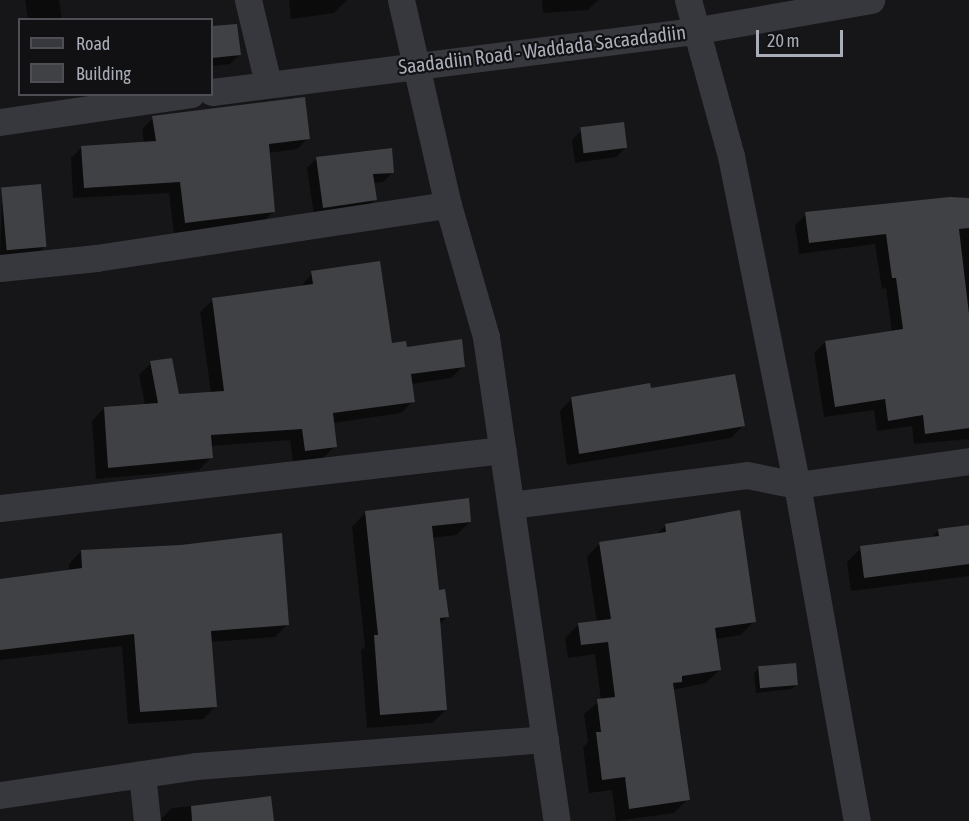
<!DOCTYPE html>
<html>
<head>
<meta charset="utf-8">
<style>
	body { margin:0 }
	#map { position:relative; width:969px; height:821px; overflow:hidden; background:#161618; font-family:"Asap Condensed",sans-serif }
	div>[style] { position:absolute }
	.shadow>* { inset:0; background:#0007 }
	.building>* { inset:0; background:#404145; transform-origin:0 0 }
	.street>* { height:27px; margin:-13.5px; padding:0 13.5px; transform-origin:13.5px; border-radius:13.5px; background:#37383d }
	span { translate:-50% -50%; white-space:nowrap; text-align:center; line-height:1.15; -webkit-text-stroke:4.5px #111113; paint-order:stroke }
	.street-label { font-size:20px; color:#a8adb8 }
	.legend { position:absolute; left:18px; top:18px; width:195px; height:78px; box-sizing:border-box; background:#111113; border:2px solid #4d4f55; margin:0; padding:8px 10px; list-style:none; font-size:18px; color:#a8adb8 }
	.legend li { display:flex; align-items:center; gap:12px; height:30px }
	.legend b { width:30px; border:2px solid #4d4f55 }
	.scale { position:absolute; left:756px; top:30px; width:87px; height:27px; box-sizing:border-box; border:3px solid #a8adb8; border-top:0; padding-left:8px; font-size:18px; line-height:21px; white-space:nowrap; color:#a8adb8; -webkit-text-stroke:4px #111113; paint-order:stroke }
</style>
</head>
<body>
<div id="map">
	<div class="shadow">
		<div style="clip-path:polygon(25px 0,59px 0,62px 20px,28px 20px)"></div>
		<div style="clip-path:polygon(289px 0,347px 0,334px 13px,291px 19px)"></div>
		<div style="clip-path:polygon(542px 0,598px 0,588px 10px,543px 13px)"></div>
		<div style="clip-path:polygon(236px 25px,240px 54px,230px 64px,212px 66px,212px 28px)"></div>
		<div style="clip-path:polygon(153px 118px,308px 138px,297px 149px,268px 153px,273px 212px,262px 223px,174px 233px,169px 193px,73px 198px,71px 158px,82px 147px,144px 143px,142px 129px)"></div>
		<div style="clip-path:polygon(582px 130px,626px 147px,616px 157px,575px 163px,572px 140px)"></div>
		<div style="clip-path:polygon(316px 159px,392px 173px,383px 182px,373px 183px,375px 199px,366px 209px,314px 216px,307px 168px)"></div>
		<div style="clip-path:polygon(2px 188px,44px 247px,34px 257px,0 259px)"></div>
		<div style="clip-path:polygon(969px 198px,969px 439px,914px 444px,912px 426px,877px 431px,874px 410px,824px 417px,814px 353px,825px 342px,892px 332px,886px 288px,882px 289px,875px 244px,799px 254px,795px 225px,806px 214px)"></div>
		<div style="clip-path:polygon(312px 273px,391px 344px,464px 366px,451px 378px,411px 384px,413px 401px,401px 413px,333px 423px,335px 446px,323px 458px,293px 462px,290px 440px,210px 446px,211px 457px,199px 470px,96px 479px,92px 421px,104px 408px,145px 405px,139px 375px,151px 363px,178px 395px,211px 393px,200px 312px,213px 300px,300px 288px)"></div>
		<div style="clip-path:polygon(650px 390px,743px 426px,731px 438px,567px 465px,560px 411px,572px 398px)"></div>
		<div style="clip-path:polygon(365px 513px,470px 522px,456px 535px,432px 538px,437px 592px,448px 616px,439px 625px,446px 710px,432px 723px,367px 728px,361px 650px,365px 647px,352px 527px)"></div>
		<div style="clip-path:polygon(666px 525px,754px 621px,741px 635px,715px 639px,720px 669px,706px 683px,672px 690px,688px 799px,674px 813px,616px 821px,612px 790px,589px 793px,583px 747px,588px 742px,584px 714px,601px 700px,595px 654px,568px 658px,565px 638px,578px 625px,597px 622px,587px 557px,600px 543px,656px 535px)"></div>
		<div style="clip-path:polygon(969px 526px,969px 576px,851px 591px,847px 562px,861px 548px,930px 539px,939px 530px)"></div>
		<div style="clip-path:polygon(81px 551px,288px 624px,275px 637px,210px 642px,216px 706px,203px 719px,128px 724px,122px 646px,0 660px,0 580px,69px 571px,69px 564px)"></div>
		<div style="clip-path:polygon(759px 668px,796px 685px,792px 689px,756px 693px,754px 673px)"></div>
		<div style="clip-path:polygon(270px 798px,273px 821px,159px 821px,172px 808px)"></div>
	</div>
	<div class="building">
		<div style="clip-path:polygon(237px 24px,241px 55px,212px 58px,212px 26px)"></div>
		<div style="clip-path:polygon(305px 97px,310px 139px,269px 144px,275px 212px,185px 223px,180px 182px,84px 188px,81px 146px,156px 141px,152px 116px)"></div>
		<div style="left:624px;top:122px;width:26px;height:44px;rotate:83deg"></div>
		<div style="clip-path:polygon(392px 148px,394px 173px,373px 174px,377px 200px,323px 208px,316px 157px)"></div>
		<div style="left:41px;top:184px;width:63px;height:40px;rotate:85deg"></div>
		<div style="clip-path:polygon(950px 197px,969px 198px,969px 228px,959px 229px,969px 314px,969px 428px,925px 434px,923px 415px,888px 421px,885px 399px,835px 407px,825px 341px,903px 329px,896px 278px,892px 278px,886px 234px,809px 243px,805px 212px)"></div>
		<div style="clip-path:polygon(380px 261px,392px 343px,406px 341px,407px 347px,462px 339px,465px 367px,411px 374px,415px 402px,333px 413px,337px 447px,305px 451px,302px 429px,211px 435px,213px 458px,108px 468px,104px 407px,158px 403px,150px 361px,172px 358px,179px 394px,224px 391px,212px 298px,313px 284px,311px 271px)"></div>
		<div style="clip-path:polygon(735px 374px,745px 426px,579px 454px,571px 397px,650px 383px,651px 388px)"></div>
		<div style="clip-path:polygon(469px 498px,471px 522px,432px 526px,439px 590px,445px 589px,449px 617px,440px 618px,447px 710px,380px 715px,374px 635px,378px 635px,365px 511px)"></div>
		<div style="clip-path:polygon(740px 510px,756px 622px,715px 628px,721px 670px,682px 676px,682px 682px,673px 683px,690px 800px,629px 809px,625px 777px,602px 780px,596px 732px,601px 732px,597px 699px,615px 697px,608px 642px,581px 645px,578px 623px,611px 619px,599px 542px,666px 532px,665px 524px)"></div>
		<div style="clip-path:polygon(969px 525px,969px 564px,864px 578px,860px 546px,939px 536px,938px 529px)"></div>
		<div style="clip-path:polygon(282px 533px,289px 625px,211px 631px,217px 707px,140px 712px,134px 634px,0 650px,0 579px,82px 568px,81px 550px,181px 545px)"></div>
		<div style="left:796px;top:663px;width:22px;height:38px;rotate:85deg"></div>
		<div style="clip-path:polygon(271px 796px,274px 821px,192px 821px,191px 806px)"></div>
	</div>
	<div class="street">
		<div style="left:248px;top:0;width:85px;rotate:76.5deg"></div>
		<div style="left:401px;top:0;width:210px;rotate:77.1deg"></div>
		<div style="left:448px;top:205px;width:137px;rotate:73.9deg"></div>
		<div style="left:486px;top:337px;width:489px;rotate:81.7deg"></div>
		<div style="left:688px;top:0;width:162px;rotate:74.6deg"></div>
		<div style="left:731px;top:156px;width:336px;rotate:78.7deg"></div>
		<div style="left:797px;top:485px;width:341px;rotate:79.9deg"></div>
		<div style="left:212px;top:92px;width:485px;rotate:-7.2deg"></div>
		<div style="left:693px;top:31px;width:181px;rotate:-9.9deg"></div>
		<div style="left:0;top:122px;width:193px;rotate:-8.3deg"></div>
		<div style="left:0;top:268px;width:97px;rotate:-5.9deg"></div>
		<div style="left:96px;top:258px;width:356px;rotate:-8.6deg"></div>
		<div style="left:511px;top:505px;width:238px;rotate:-7.2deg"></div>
		<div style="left:747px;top:475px;width:51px;rotate:11.3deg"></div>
		<div style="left:797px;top:485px;width:174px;rotate:-7.9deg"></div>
		<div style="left:0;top:508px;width:506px;rotate:-6.58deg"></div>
		<div style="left:142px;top:774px;width:47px;rotate:83.9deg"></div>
		<div style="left:0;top:795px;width:198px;rotate:-8.4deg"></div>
		<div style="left:196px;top:766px;width:350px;rotate:-4.4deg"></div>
	</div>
	<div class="street-label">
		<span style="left:542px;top:49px;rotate:-7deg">Saadadiin Road - Waddada Sacaadadiin</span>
	</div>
	<ul class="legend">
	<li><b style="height:8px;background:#37383d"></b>Road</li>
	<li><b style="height:16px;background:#404145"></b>Building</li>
	</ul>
	<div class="scale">20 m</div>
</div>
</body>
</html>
